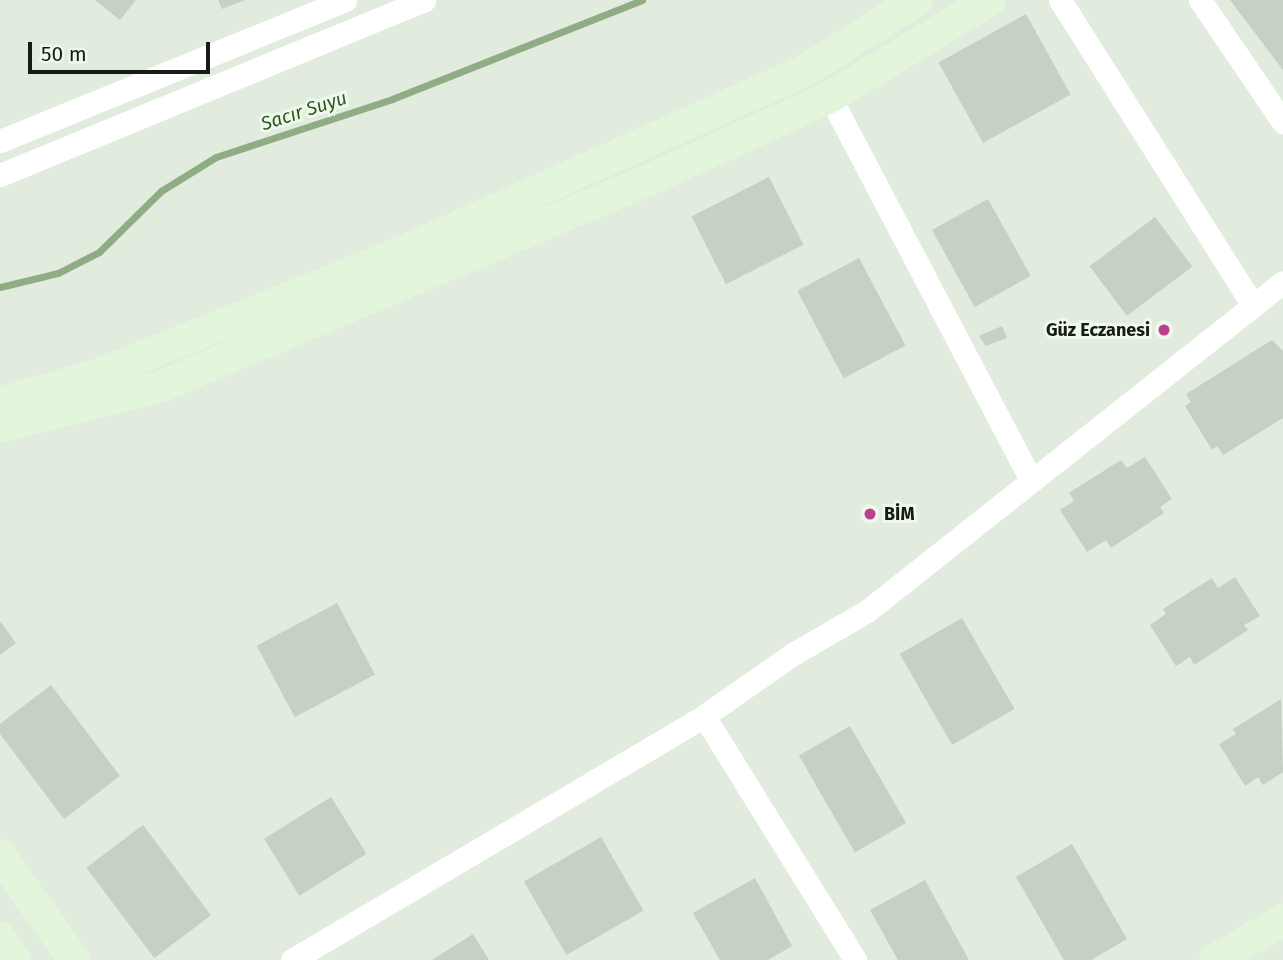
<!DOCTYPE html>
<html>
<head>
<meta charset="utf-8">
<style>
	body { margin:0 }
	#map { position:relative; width:1283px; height:960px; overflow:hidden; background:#e1ebde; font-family:"Fira Sans",sans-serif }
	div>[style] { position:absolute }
	.stream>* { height:7px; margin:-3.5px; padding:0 3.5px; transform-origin:3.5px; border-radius:3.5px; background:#8fad84 }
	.building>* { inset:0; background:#c6d0c3; transform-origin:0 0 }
	.street>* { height:23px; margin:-11.5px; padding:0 11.5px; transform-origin:11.5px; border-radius:11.5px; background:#fff }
	.secondary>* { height:32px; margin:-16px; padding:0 16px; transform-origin:16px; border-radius:16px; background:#e3f6dc }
	.dots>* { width:19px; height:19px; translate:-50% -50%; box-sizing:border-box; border:4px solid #eef9eb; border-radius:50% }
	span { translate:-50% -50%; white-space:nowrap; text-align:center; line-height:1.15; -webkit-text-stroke:6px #eef9eb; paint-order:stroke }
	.poi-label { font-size:18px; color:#171b16; font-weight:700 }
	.right { translate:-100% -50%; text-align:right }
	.left { translate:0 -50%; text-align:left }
	.water-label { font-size:19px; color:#2e561d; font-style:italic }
	.scale { position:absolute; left:28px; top:42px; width:182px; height:32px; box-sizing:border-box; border:4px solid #171b16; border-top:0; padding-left:9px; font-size:21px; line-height:24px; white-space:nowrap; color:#171b16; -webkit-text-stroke:5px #eef9eb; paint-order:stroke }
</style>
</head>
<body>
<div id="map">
	<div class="stream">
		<div style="left:0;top:287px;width:60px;rotate:-13.6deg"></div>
		<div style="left:58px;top:273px;width:46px;rotate:-27.1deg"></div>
		<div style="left:99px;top:252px;width:87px;rotate:-44.5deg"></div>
		<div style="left:161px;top:191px;width:65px;rotate:-31.7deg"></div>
		<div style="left:216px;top:157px;width:185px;rotate:-18.2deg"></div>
		<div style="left:392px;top:99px;width:269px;rotate:-21.6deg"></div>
	</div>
	<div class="building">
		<div style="clip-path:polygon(95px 0,136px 0,120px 20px)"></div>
		<div style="clip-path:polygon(218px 0,245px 0,222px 9px)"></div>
		<div style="clip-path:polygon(1230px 0,1283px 0,1283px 70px)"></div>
		<div style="left:1026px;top:14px;width:92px;height:100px;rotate:61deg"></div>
		<div style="left:769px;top:177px;width:76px;height:87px;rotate:63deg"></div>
		<div style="left:988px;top:199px;width:88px;height:64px;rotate:61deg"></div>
		<div style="left:1155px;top:217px;width:62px;height:82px;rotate:53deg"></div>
		<div style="left:859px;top:258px;width:99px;height:70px;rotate:62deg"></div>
		<div style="clip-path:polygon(1002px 326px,1007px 338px,986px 346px,979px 336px)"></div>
		<div style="clip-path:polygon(1272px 340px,1283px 351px,1283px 418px,1223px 455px,1217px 446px,1212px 450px,1185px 406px,1191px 402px,1186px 394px)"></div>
		<div style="clip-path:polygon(1145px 457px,1172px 499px,1160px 507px,1164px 513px,1111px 548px,1106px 540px,1087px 552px,1060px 510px,1074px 501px,1069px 493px,1121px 460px,1127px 468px)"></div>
		<div style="clip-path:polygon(1235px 577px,1260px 616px,1244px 625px,1248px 630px,1194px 665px,1190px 657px,1176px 666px,1150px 625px,1166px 614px,1163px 609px,1212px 578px,1218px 588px)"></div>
		<div style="left:337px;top:603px;width:81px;height:91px;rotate:62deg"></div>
		<div style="left:962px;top:618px;width:105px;height:72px;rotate:60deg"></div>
		<div style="clip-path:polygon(0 621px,16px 643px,0 655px)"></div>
		<div style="clip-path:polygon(51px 685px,120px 776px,64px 819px,0 734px,0 724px)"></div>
		<div style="clip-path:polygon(1281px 699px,1283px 772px,1263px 785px,1258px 777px,1245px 786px,1219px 744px,1236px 734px,1233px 729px)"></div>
		<div style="left:850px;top:726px;width:112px;height:59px;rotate:60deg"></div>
		<div style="left:331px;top:797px;width:67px;height:79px;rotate:58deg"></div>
		<div style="left:143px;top:825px;width:113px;height:71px;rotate:53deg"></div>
		<div style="left:601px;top:837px;width:85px;height:89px;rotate:60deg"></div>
		<div style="clip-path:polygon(1072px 844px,1127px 939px,1091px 960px,1064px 960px,1016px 877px)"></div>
		<div style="clip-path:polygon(755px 878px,792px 946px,768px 960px,720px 960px,693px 913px)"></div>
		<div style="clip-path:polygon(925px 880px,969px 960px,898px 960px,870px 910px)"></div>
		<div style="clip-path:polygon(473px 934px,489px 960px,432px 960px)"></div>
	</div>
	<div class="street">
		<div style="left:1060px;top:0;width:360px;rotate:57.7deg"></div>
		<div style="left:1200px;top:0;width:148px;rotate:55.8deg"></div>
		<div style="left:830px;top:97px;width:433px;rotate:62.3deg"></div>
		<div style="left:0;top:141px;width:373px;rotate:-22.2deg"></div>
		<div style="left:0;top:175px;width:459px;rotate:-22.4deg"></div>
		<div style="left:704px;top:716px;width:287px;rotate:58.2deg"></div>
		<div style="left:292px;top:960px;width:479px;rotate:-30.6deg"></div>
		<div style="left:704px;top:716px;width:108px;rotate:-34.9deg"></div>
		<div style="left:793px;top:654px;width:86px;rotate:-30.2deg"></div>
		<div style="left:867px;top:611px;width:530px;rotate:-38.34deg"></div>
	</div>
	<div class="secondary">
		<div style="left:0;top:403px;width:98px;rotate:-16deg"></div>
		<div style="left:94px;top:376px;width:327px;rotate:-21.9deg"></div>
		<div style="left:397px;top:254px;width:448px;rotate:-24.2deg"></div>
		<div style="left:806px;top:70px;width:131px;rotate:-32.2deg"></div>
		<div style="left:0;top:427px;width:164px;rotate:-14.1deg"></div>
		<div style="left:159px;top:387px;width:536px;rotate:-22.93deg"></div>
		<div style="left:653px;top:178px;width:195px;rotate:-24.6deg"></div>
		<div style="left:830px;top:97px;width:187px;rotate:-31.2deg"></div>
		<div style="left:0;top:855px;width:128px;rotate:54.8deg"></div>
		<div style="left:0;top:938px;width:27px;rotate:56deg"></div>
		<div style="left:1215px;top:960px;width:79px;rotate:-30.5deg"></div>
	</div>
	<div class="dots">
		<div style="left:1164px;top:330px;background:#bd3e8a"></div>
		<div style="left:870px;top:514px;background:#bd3e8a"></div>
	</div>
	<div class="poi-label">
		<span class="right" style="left:1150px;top:330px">Güz Eczanesi</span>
		<span class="left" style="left:884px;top:514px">BİM</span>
	</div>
	<div class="water-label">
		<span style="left:304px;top:111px;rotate:-18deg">Sacır Suyu</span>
	</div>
	<div class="scale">50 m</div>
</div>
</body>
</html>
